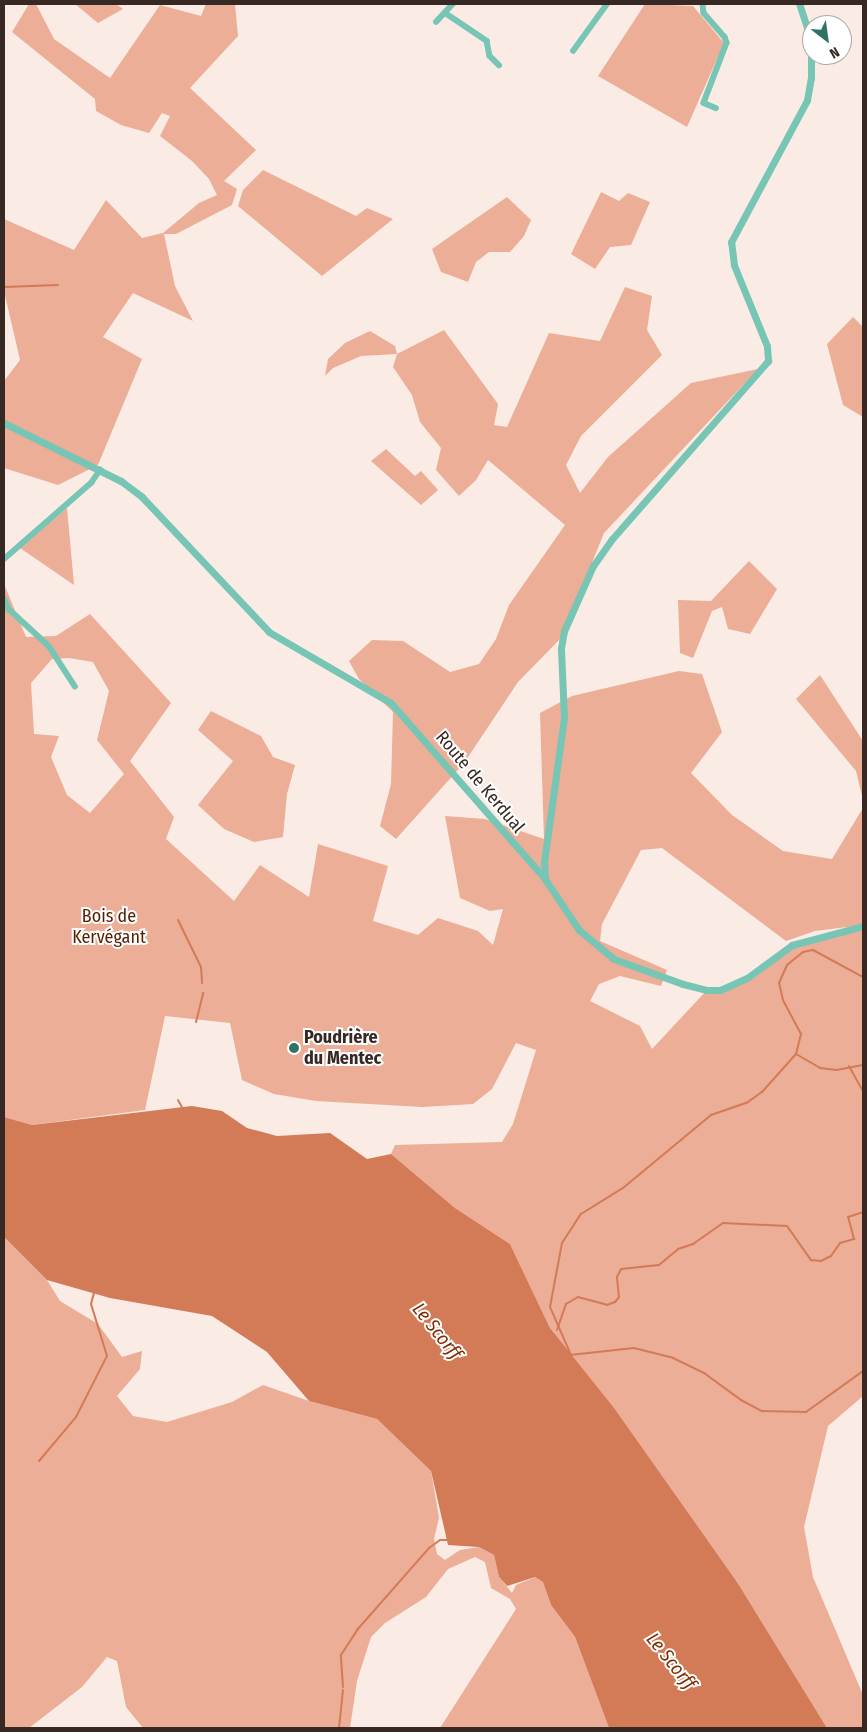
<!DOCTYPE html>
<html>
<head>
<meta charset="utf-8">
<style>
	body { margin:0 }
	#map { position:relative; width:867px; height:1732px; overflow:hidden; background:#fbebe5; font-family:"Fira Sans Condensed",sans-serif }
	div>[style] { position:absolute }
	.green>* { inset:0; background:#ecae96 }
	.water>* { inset:0; background:#d37a56 }
	.stream>* { height:2px; margin:-1px; padding:0 1px; transform-origin:1px; border-radius:1px; background:#d37a56 }
	.minor>* { height:5.5px; margin:-2.75px; padding:0 2.75px; transform-origin:2.75px; border-radius:2.75px; background:#77c5b5 }
	.tertiary>* { height:7px; margin:-3.5px; padding:0 3.5px; transform-origin:3.5px; border-radius:3.5px; background:#77c5b5 }
	.dots>* { width:14px; height:14px; translate:-50% -50%; box-sizing:border-box; border:2px solid #fff; border-radius:50% }
	span { translate:-50% -50%; white-space:nowrap; text-align:center; line-height:1.15; -webkit-text-stroke:4px #fff; paint-order:stroke }
	.street-label { font-size:18px; color:#372823 }
	.park-label { font-size:18px; color:#561e03 }
	.poi-label { font-size:18px; color:#372823; font-weight:700 }
	.left { translate:0 -50%; text-align:left }
	.water-label { font-size:19px; color:#7d2c00; font-style:italic }
	.frame { position:absolute; inset:0; border:5px solid #372823; pointer-events:none }
	.north { position:absolute; left:802px; top:15px; width:50px; height:50px; box-sizing:border-box; background:#fff; border:1px solid #afa9a7; border-radius:50%; rotate:150deg; font-size:14px; font-weight:700; line-height:20px; text-align:center; color:#372823 }
	.north::after { content:''; display:block; margin:auto; width:18px; height:22px; background:#2f7367; clip-path:polygon(50% 0,100% 100%,50% 72%,0 100%) }
</style>
</head>
<body>
<div id="map">
	<div class="green">
		<div style="clip-path:polygon(29px 4px,36px 4px,54px 39px,110px 78px,160px 5px,201px 16px,206px 4px,235px 4px,238px 36px,190px 88px,256px 150px,224px 181px,237px 189px,232px 205px,176px 234px,164px 234px,175px 286px,193px 321px,133px 293px,103px 337px,142px 359px,98px 465px,58px 485px,4px 468px,4px 381px,20px 360px,4px 291px,4px 219px,74px 250px,106px 200px,142px 238px,163px 233px,199px 203px,217px 195px,209px 179px,192px 161px,160px 136px,170px 116px,162px 113px,149px 133px,121px 125px,96px 111px,95px 99px,12px 32px)"></div>
		<div style="clip-path:polygon(75px 4px,116px 4px,123px 9px,98px 23px)"></div>
		<div style="clip-path:polygon(645px 4px,693px 6px,724px 43px,687px 127px,598px 76px)"></div>
		<div style="clip-path:polygon(263px 170px,356px 216px,367px 208px,393px 219px,322px 276px,238px 206px,243px 190px)"></div>
		<div style="clip-path:polygon(601px 192px,619px 201px,628px 193px,650px 202px,631px 245px,610px 247px,595px 269px,571px 254px)"></div>
		<div style="clip-path:polygon(507px 197px,531px 220px,524px 236px,510px 252px,489px 252px,476px 262px,468px 282px,441px 272px,432px 249px)"></div>
		<div style="clip-path:polygon(625px 287px,652px 296px,647px 330px,662px 355px,581px 436px,566px 465px,580px 493px,608px 457px,691px 383px,758px 369px,604px 533px,562px 637px,518px 682px,464px 763px,396px 839px,380px 826px,391px 784px,393px 712px,359px 679px,349px 661px,372px 640px,403px 641px,450px 672px,479px 664px,496px 639px,509px 605px,565px 525px,488px 460px,476px 480px,459px 496px,436px 470px,441px 448px,420px 422px,412px 395px,393px 367px,397px 354px,361px 356px,333px 368px,325px 376px,328px 359px,345px 343px,370px 331px,395px 346px,397px 354px,444px 330px,498px 404px,494px 425px,507px 427px,549px 333px,600px 341px)"></div>
		<div style="clip-path:polygon(853px 317px,863px 327px,863px 417px,843px 405px,827px 344px)"></div>
		<div style="clip-path:polygon(386px 449px,415px 476px,421px 471px,438px 490px,421px 505px,371px 461px)"></div>
		<div style="clip-path:polygon(67px 508px,74px 585px,20px 548px)"></div>
		<div style="clip-path:polygon(749px 561px,777px 589px,750px 634px,728px 629px,722px 607px,712px 611px,693px 658px,680px 653px,678px 600px,711px 601px)"></div>
		<div style="clip-path:polygon(evenodd,4px 584px,26px 637px,56px 636px,90px 614px,171px 703px,130px 761px,174px 817px,166px 839px,234px 901px,260px 865px,309px 897px,318px 844px,388px 866px,373px 921px,418px 935px,438px 918px,478px 931px,493px 945px,503px 909px,490px 911px,460px 898px,445px 816px,485px 819px,544px 839px,540px 713px,572px 696px,679px 671px,702px 674px,722px 732px,691px 773px,732px 815px,783px 851px,832px 859px,863px 808px,863px 925px,815px 931px,786px 941px,662px 848px,641px 850px,602px 924px,600px 941px,667px 970px,661px 986px,620px 976px,599px 984px,590px 1001px,640px 1026px,652px 1049px,707px 990px,734px 986px,780px 952px,863px 926px,863px 1396px,828px 1426px,804px 1527px,813px 1577px,863px 1695px,863px 1728px,827px 1728px,739px 1585px,550px 1328px,510px 1244px,455px 1208px,391px 1154px,395px 1145px,502px 1142px,513px 1124px,536px 1050px,516px 1043px,492px 1089px,473px 1104px,422px 1107px,316px 1101px,274px 1094px,242px 1080px,230px 1023px,165px 1016px,145px 1110px,32px 1125px,4px 1117px,4px 584px,69px 658px,93px 662px,109px 691px,97px 740px,124px 774px,90px 813px,67px 795px,51px 757px,59px 736px,34px 734px,31px 683px,52px 659px,69px 658px)"></div>
		<div style="clip-path:polygon(820px 675px,863px 741px,863px 800px,856px 771px,796px 699px)"></div>
		<div style="clip-path:polygon(211px 711px,261px 736px,273px 757px,295px 765px,287px 794px,283px 837px,254px 842px,224px 829px,198px 805px,233px 761px,198px 730px)"></div>
		<div style="clip-path:polygon(4px 1237px,47px 1280px,60px 1301px,98px 1324px,122px 1357px,142px 1351px,140px 1369px,117px 1396px,133px 1416px,167px 1422px,232px 1402px,263px 1385px,309px 1401px,377px 1419px,431px 1471px,439px 1518px,434px 1539px,437px 1554px,445px 1560px,460px 1550px,479px 1547px,494px 1555px,499px 1577px,512px 1593px,516px 1585px,535px 1577px,543px 1582px,551px 1605px,575px 1637px,609px 1728px,440px 1728px,516px 1609px,510px 1599px,491px 1588px,485px 1562px,475px 1557px,448px 1569px,426px 1597px,385px 1623px,371px 1637px,357px 1681px,350px 1728px,143px 1728px,126px 1707px,117px 1661px,107px 1657px,82px 1687px,29px 1728px,4px 1728px)"></div>
	</div>
	<div class="water">
		<div style="clip-path:polygon(192px 1106px,222px 1111px,247px 1128px,277px 1136px,330px 1133px,367px 1159px,391px 1154px,455px 1208px,510px 1244px,550px 1328px,614px 1408px,739px 1585px,827px 1728px,609px 1728px,575px 1637px,551px 1605px,543px 1582px,535px 1577px,507px 1586px,499px 1577px,494px 1555px,479px 1547px,448px 1545px,431px 1471px,377px 1419px,309px 1401px,267px 1352px,212px 1316px,110px 1298px,47px 1280px,4px 1237px,4px 1117px,32px 1125px)"></div>
	</div>
	<div class="stream">
		<div style="left:4px;top:287px;width:54px;rotate:-2.1deg"></div>
		<div style="left:178px;top:920px;width:52px;rotate:63.9deg"></div>
		<div style="left:201px;top:967px;width:16px;rotate:86deg"></div>
		<div style="left:196px;top:1022px;width:30px;rotate:-76deg"></div>
		<div style="left:796px;top:1054px;width:21px;rotate:-76deg"></div>
		<div style="left:801px;top:1034px;width:38px;rotate:-118deg"></div>
		<div style="left:783px;top:1000px;width:17px;rotate:-103deg"></div>
		<div style="left:779px;top:983px;width:20px;rotate:-66deg"></div>
		<div style="left:787px;top:965px;width:21px;rotate:-39deg"></div>
		<div style="left:803px;top:952px;width:10px;rotate:-11deg"></div>
		<div style="left:813px;top:950px;width:57px;rotate:28.4deg"></div>
		<div style="left:849px;top:1066px;width:29px;rotate:61deg"></div>
		<div style="left:178px;top:1100px;width:10px;rotate:61deg"></div>
		<div style="left:557px;top:1330px;width:28px;rotate:-71deg"></div>
		<div style="left:566px;top:1304px;width:14px;rotate:-30deg"></div>
		<div style="left:578px;top:1297px;width:30px;rotate:15deg"></div>
		<div style="left:607px;top:1305px;width:9px;rotate:-21deg"></div>
		<div style="left:615px;top:1302px;width:6px;rotate:-51deg"></div>
		<div style="left:619px;top:1297px;width:20px;rotate:-96deg"></div>
		<div style="left:617px;top:1277px;width:9px;rotate:-63deg"></div>
		<div style="left:621px;top:1269px;width:38px;rotate:-6deg"></div>
		<div style="left:659px;top:1265px;width:25px;rotate:-40deg"></div>
		<div style="left:678px;top:1249px;width:16px;rotate:-18deg"></div>
		<div style="left:693px;top:1244px;width:37px;rotate:-35deg"></div>
		<div style="left:723px;top:1223px;width:64px;rotate:2.7deg"></div>
		<div style="left:787px;top:1226px;width:42px;rotate:54.8deg"></div>
		<div style="left:811px;top:1260px;width:10px;rotate:6deg"></div>
		<div style="left:821px;top:1261px;width:11px;rotate:-27deg"></div>
		<div style="left:831px;top:1256px;width:16px;rotate:-55deg"></div>
		<div style="left:840px;top:1243px;width:15px;rotate:-16deg"></div>
		<div style="left:854px;top:1239px;width:23px;rotate:-105deg"></div>
		<div style="left:848px;top:1217px;width:16px;rotate:-18deg"></div>
		<div style="left:570px;top:1355px;width:64px;rotate:-6.2deg"></div>
		<div style="left:634px;top:1348px;width:38px;rotate:14deg"></div>
		<div style="left:671px;top:1357px;width:37px;rotate:26deg"></div>
		<div style="left:704px;top:1373px;width:46px;rotate:36.1deg"></div>
		<div style="left:741px;top:1400px;width:24px;rotate:28deg"></div>
		<div style="left:762px;top:1411px;width:44px;rotate:1.3deg"></div>
		<div style="left:806px;top:1412px;width:70px;rotate:-35.7deg"></div>
		<div style="left:571px;top:1355px;width:52px;rotate:-113.6deg"></div>
		<div style="left:550px;top:1307px;width:65px;rotate:-79.4deg"></div>
		<div style="left:562px;top:1243px;width:35px;rotate:-57deg"></div>
		<div style="left:581px;top:1214px;width:49px;rotate:-31.8deg"></div>
		<div style="left:623px;top:1188px;width:114px;rotate:-39.7deg"></div>
		<div style="left:711px;top:1115px;width:39px;rotate:-19deg"></div>
		<div style="left:748px;top:1102px;width:17px;rotate:-36deg"></div>
		<div style="left:762px;top:1092px;width:51px;rotate:-48.2deg"></div>
		<div style="left:796px;top:1054px;width:28px;rotate:30deg"></div>
		<div style="left:820px;top:1068px;width:17px;rotate:7deg"></div>
		<div style="left:837px;top:1070px;width:26px;rotate:-11deg"></div>
		<div style="left:39px;top:1461px;width:57px;rotate:-49.9deg"></div>
		<div style="left:76px;top:1417px;width:68px;rotate:-63.1deg"></div>
		<div style="left:107px;top:1356px;width:54px;rotate:-107.1deg"></div>
		<div style="left:91px;top:1304px;width:11px;rotate:-75deg"></div>
		<div style="left:343px;top:1687px;width:32px;rotate:-94deg"></div>
		<div style="left:341px;top:1655px;width:30px;rotate:-57deg"></div>
		<div style="left:357px;top:1630px;width:109px;rotate:-48.7deg"></div>
		<div style="left:429px;top:1548px;width:14px;rotate:-36deg"></div>
		<div style="left:440px;top:1540px;width:8px"></div>
		<div style="left:339px;top:1728px;width:38px;rotate:-84deg"></div>
	</div>
	<div class="minor">
		<div style="left:703px;top:4px;width:9px;rotate:84deg"></div>
		<div style="left:704px;top:13px;width:32px;rotate:49deg"></div>
		<div style="left:725px;top:37px;width:6px;rotate:72deg"></div>
		<div style="left:727px;top:43px;width:64px;rotate:111deg"></div>
		<div style="left:704px;top:103px;width:13px;rotate:23deg"></div>
		<div style="left:447px;top:14px;width:48px;rotate:34deg"></div>
		<div style="left:487px;top:41px;width:15px;rotate:79deg"></div>
		<div style="left:490px;top:56px;width:13px;rotate:45deg"></div>
		<div style="left:436px;top:22px;width:25px;rotate:-47deg"></div>
		<div style="left:573px;top:51px;width:58px;rotate:-54.1deg"></div>
		<div style="left:4px;top:559px;width:116px;rotate:-41.1deg"></div>
		<div style="left:91px;top:483px;width:16px;rotate:-55deg"></div>
		<div style="left:4px;top:598px;width:12px;rotate:66deg"></div>
		<div style="left:9px;top:609px;width:54px;rotate:42.8deg"></div>
		<div style="left:49px;top:646px;width:48px;rotate:57deg"></div>
	</div>
	<div class="tertiary">
		<div style="left:4px;top:423px;width:131px;rotate:26.4deg"></div>
		<div style="left:121px;top:481px;width:26px;rotate:37deg"></div>
		<div style="left:142px;top:497px;width:185px;rotate:46.7deg"></div>
		<div style="left:269px;top:632px;width:141px;rotate:30.2deg"></div>
		<div style="left:391px;top:703px;width:234px;rotate:48.8deg"></div>
		<div style="left:545px;top:879px;width:61px;rotate:56.3deg"></div>
		<div style="left:579px;top:930px;width:45px;rotate:39.6deg"></div>
		<div style="left:614px;top:959px;width:73px;rotate:19.9deg"></div>
		<div style="left:683px;top:984px;width:25px;rotate:14deg"></div>
		<div style="left:707px;top:990px;width:13px"></div>
		<div style="left:720px;top:990px;width:30px;rotate:-24deg"></div>
		<div style="left:747px;top:978px;width:56px;rotate:-36.3deg"></div>
		<div style="left:792px;top:945px;width:73px;rotate:-15deg"></div>
		<div style="left:545px;top:879px;width:17px;rotate:-93deg"></div>
		<div style="left:544px;top:862px;width:145px;rotate:-82.1deg"></div>
		<div style="left:564px;top:718px;width:70px;rotate:-92.5deg"></div>
		<div style="left:561px;top:648px;width:17px;rotate:-80deg"></div>
		<div style="left:564px;top:631px;width:71px;rotate:-66deg"></div>
		<div style="left:593px;top:566px;width:33px;rotate:-55deg"></div>
		<div style="left:612px;top:539px;width:237px;rotate:-48.8deg"></div>
		<div style="left:768px;top:361px;width:15px;rotate:-94deg"></div>
		<div style="left:767px;top:346px;width:87px;rotate:-112.2deg"></div>
		<div style="left:734px;top:265px;width:23px;rotate:-97deg"></div>
		<div style="left:731px;top:242px;width:161px;rotate:-61.8deg"></div>
		<div style="left:807px;top:100px;width:22px;rotate:-80deg"></div>
		<div style="left:811px;top:78px;width:38px;rotate:-90deg"></div>
		<div style="left:811px;top:40px;width:38px;rotate:-108deg"></div>
	</div>
	<div class="dots">
		<div style="left:294px;top:1048px;background:#2f7367"></div>
	</div>
	<div class="street-label">
		<span style="left:480px;top:782px;rotate:50deg">Route de Kerdual</span>
	</div>
	<div class="park-label">
		<span style="left:109px;top:927px">Bois de<br>Kervégant</span>
	</div>
	<div class="poi-label">
		<span class="left" style="left:304px;top:1048px">Poudrière<br>du Mentec</span>
	</div>
	<div class="water-label">
		<span style="left:437px;top:1331px;rotate:51deg">Le Scorff</span>
		<span style="left:671px;top:1661px;rotate:51deg">Le Scorff</span>
	</div>
	<div class="frame"></div>
	<div class="north">N</div>
</div>
</body>
</html>
